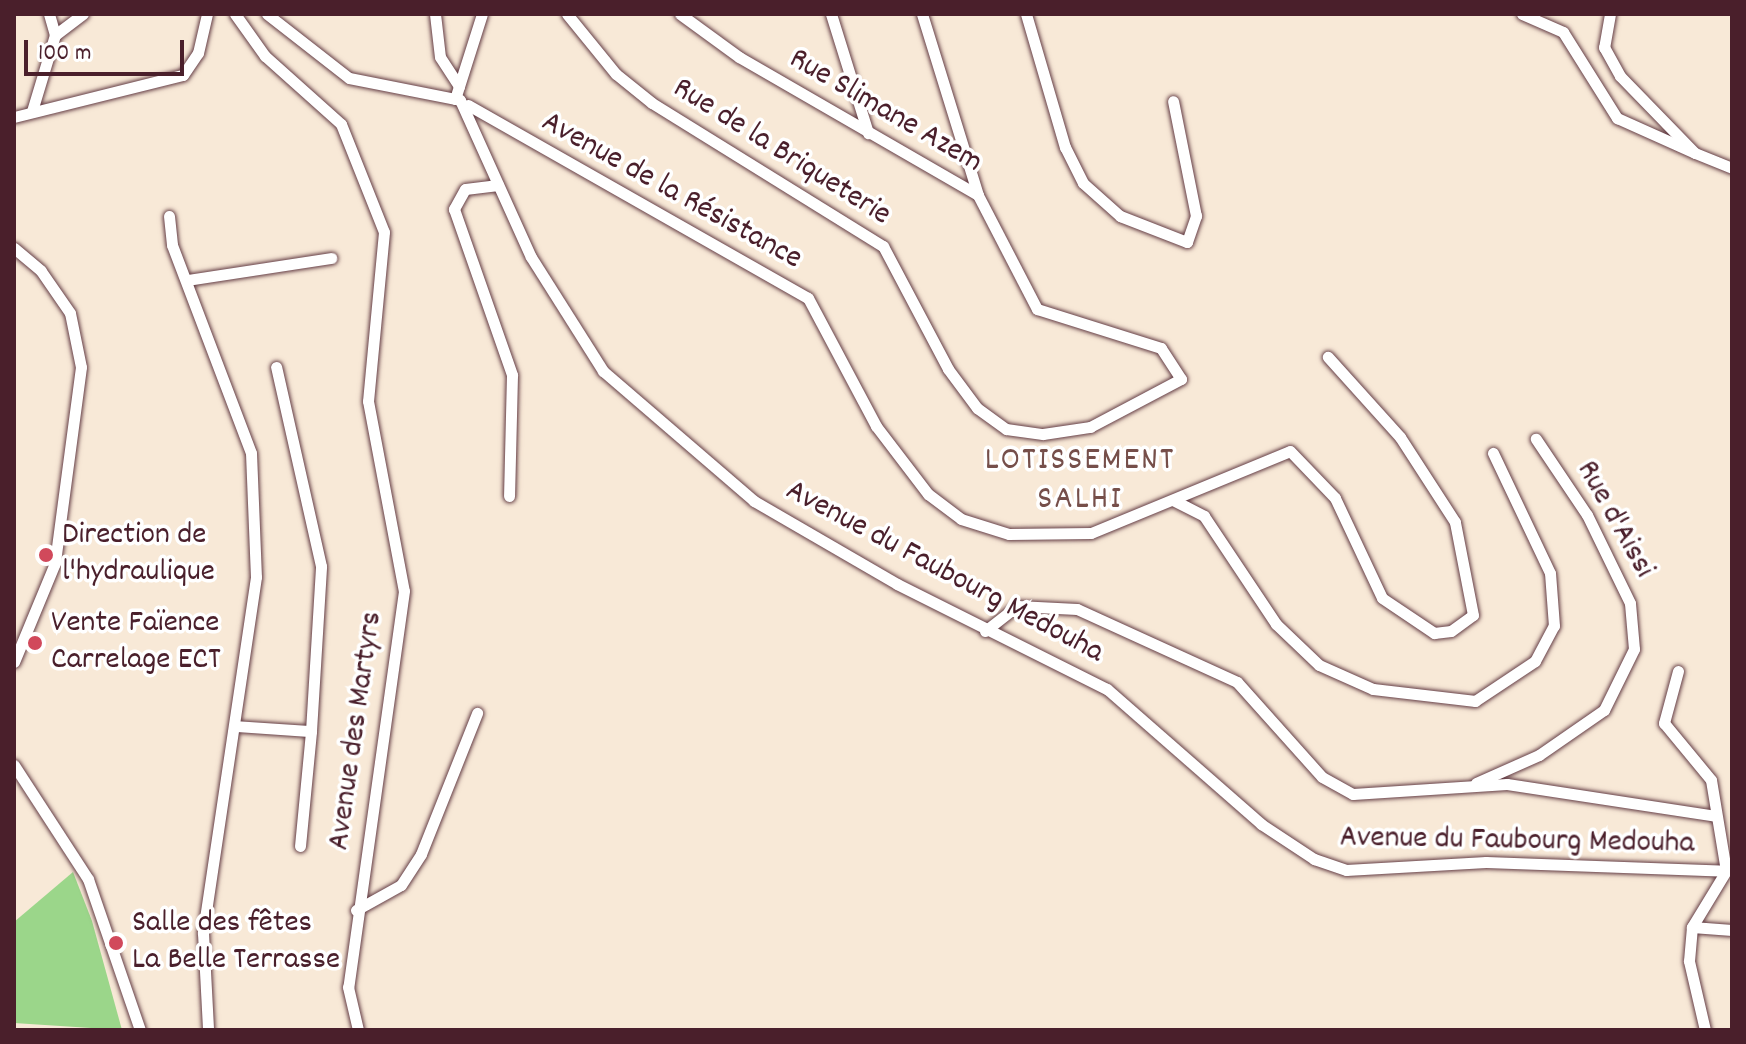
<!DOCTYPE html>
<html>
<head>
<meta charset="utf-8">
<style>
	body { margin:0 }
	#map { position:relative; width:1746px; height:1044px; overflow:hidden; background:#f8e9d7; font-family:Dekko,sans-serif }
	div>[style] { position:absolute }
	.green>* { inset:0; background:#9bd68a }
	.roads { filter:drop-shadow(0 0 2px #643d45) drop-shadow(0 0 2px #643d45) }
	.street>* { height:11px; margin:-5.5px; padding:0 5.5px; transform-origin:5.5px; border-radius:5.5px; background:#fff }
	.dots>* { width:22px; height:22px; translate:-50% -50%; box-sizing:border-box; border:4px solid #fff; border-radius:50% }
	span { translate:-50% -50%; white-space:nowrap; text-align:center; line-height:1.15; -webkit-text-stroke:7px #fff; paint-order:stroke }
	.street-label { font-size:32px; color:#4a1f2b }
	.poi-label { font-size:32px; color:#4a1f2b }
	.left { translate:0 -50%; text-align:left }
	.neighbourhood-label { font-size:34px; color:#764f4a; letter-spacing:2px }
	.frame { position:absolute; inset:0; border:16px solid #4a1f2b; pointer-events:none }
	.scale { position:absolute; left:24px; top:40px; width:160px; height:36px; box-sizing:border-box; border:4px solid #4a1f2b; border-top:0; padding-left:10px; font-size:24px; line-height:28px; white-space:nowrap; color:#4a1f2b; -webkit-text-stroke:6px #fff; paint-order:stroke }
</style>
</head>
<body>
<div id="map">
	<div class="green">
		<div style="clip-path:polygon(73px 872px,92px 921px,122px 1030px,14px 1023px,14px 922px)"></div>
	</div>
	<div class="roads">
		<div class="street">
			<div style="left:235px;top:14px;width:52px;rotate:54.5deg"></div>
			<div style="left:265px;top:56px;width:102px;rotate:41.8deg"></div>
			<div style="left:341px;top:124px;width:116px;rotate:68.3deg"></div>
			<div style="left:384px;top:232px;width:170px;rotate:95.4deg"></div>
			<div style="left:368px;top:401px;width:193px;rotate:79.3deg"></div>
			<div style="left:404px;top:591px;width:400px;rotate:98deg"></div>
			<div style="left:348px;top:987px;width:44px;rotate:76.9deg"></div>
			<div style="left:267px;top:14px;width:104px;rotate:38deg"></div>
			<div style="left:349px;top:78px;width:113px;rotate:11.2deg"></div>
			<div style="left:460px;top:100px;width:172px;rotate:65.7deg"></div>
			<div style="left:531px;top:257px;width:135px;rotate:57.7deg"></div>
			<div style="left:603px;top:371px;width:199px;rotate:40.7deg"></div>
			<div style="left:754px;top:501px;width:165px;rotate:30.1deg"></div>
			<div style="left:897px;top:584px;width:235px;rotate:26.6deg"></div>
			<div style="left:1107px;top:689px;width:205px;rotate:41.2deg"></div>
			<div style="left:1261px;top:824px;width:64px;rotate:33.4deg"></div>
			<div style="left:1314px;top:859px;width:34px;rotate:19deg"></div>
			<div style="left:1346px;top:870px;width:140px;rotate:-3.3deg"></div>
			<div style="left:1486px;top:862px;width:240px;rotate:2.1deg"></div>
			<div style="left:435px;top:14px;width:43px;rotate:83.4deg"></div>
			<div style="left:440px;top:57px;width:35px;rotate:57deg"></div>
			<div style="left:567px;top:14px;width:77px;rotate:50.8deg"></div>
			<div style="left:616px;top:74px;width:46px;rotate:38.9deg"></div>
			<div style="left:652px;top:103px;width:272px;rotate:31.8deg"></div>
			<div style="left:883px;top:246px;width:139px;rotate:62.1deg"></div>
			<div style="left:948px;top:369px;width:49px;rotate:53.4deg"></div>
			<div style="left:977px;top:408px;width:36px;rotate:36deg"></div>
			<div style="left:1006px;top:429px;width:37px;rotate:8deg"></div>
			<div style="left:1043px;top:434px;width:48px;rotate:-8.5deg"></div>
			<div style="left:1090px;top:427px;width:103px;rotate:-27.8deg"></div>
			<div style="left:1181px;top:379px;width:37px;rotate:-123deg"></div>
			<div style="left:1161px;top:348px;width:130px;rotate:-162.5deg"></div>
			<div style="left:1037px;top:309px;width:128px;rotate:-117.4deg"></div>
			<div style="left:978px;top:195px;width:276px;rotate:-150deg"></div>
			<div style="left:739px;top:57px;width:73px;rotate:-143.9deg"></div>
			<div style="left:831px;top:14px;width:125px;rotate:72.7deg"></div>
			<div style="left:922px;top:14px;width:189px;rotate:72.8deg"></div>
			<div style="left:1026px;top:14px;width:139px;rotate:73.7deg"></div>
			<div style="left:1065px;top:147px;width:40px;rotate:63.4deg"></div>
			<div style="left:1083px;top:183px;width:50px;rotate:41.7deg"></div>
			<div style="left:1120px;top:216px;width:72px;rotate:21.2deg"></div>
			<div style="left:1187px;top:242px;width:28px;rotate:-71deg"></div>
			<div style="left:1196px;top:216px;width:117px;rotate:-101.3deg"></div>
			<div style="left:1522px;top:14px;width:45px;rotate:23.7deg"></div>
			<div style="left:1563px;top:32px;width:102px;rotate:57.9deg"></div>
			<div style="left:1617px;top:118px;width:85px;rotate:24.2deg"></div>
			<div style="left:1610px;top:14px;width:34px;rotate:100deg"></div>
			<div style="left:1604px;top:47px;width:33px;rotate:61deg"></div>
			<div style="left:1620px;top:76px;width:107px;rotate:45.8deg"></div>
			<div style="left:1695px;top:153px;width:40px;rotate:22deg"></div>
			<div style="left:55px;top:35px;width:35px;rotate:-37deg"></div>
			<div style="left:455px;top:99px;width:89px;rotate:-72.4deg"></div>
			<div style="left:468px;top:105px;width:391px;rotate:29.6deg"></div>
			<div style="left:808px;top:298px;width:145px;rotate:62deg"></div>
			<div style="left:876px;top:426px;width:86px;rotate:52.6deg"></div>
			<div style="left:928px;top:494px;width:41px;rotate:37.1deg"></div>
			<div style="left:961px;top:519px;width:50px;rotate:17.4deg"></div>
			<div style="left:1009px;top:534px;width:82px;rotate:-0.7deg"></div>
			<div style="left:1091px;top:533px;width:215px;rotate:-22.4deg"></div>
			<div style="left:1290px;top:451px;width:65px;rotate:46.2deg"></div>
			<div style="left:1335px;top:498px;width:110px;rotate:64.8deg"></div>
			<div style="left:1382px;top:598px;width:63px;rotate:33.9deg"></div>
			<div style="left:1434px;top:633px;width:17px;rotate:-7deg"></div>
			<div style="left:1451px;top:631px;width:27px;rotate:-36deg"></div>
			<div style="left:1473px;top:615px;width:95px;rotate:-101deg"></div>
			<div style="left:1455px;top:522px;width:101px;rotate:-122.9deg"></div>
			<div style="left:1400px;top:437px;width:108px;rotate:-132deg"></div>
			<div style="left:32px;top:111px;width:79px;rotate:-73.2deg"></div>
			<div style="left:55px;top:35px;width:22px;rotate:-106deg"></div>
			<div style="left:14px;top:117px;width:174px;rotate:-14deg"></div>
			<div style="left:183px;top:75px;width:27px;rotate:-56deg"></div>
			<div style="left:198px;top:53px;width:40px;rotate:-77deg"></div>
			<div style="left:498px;top:185px;width:33px;rotate:173deg"></div>
			<div style="left:465px;top:189px;width:23px;rotate:119deg"></div>
			<div style="left:454px;top:209px;width:176px;rotate:70.7deg"></div>
			<div style="left:512px;top:375px;width:121px;rotate:91.4deg"></div>
			<div style="left:169px;top:216px;width:29px;rotate:84deg"></div>
			<div style="left:172px;top:245px;width:222px;rotate:69.2deg"></div>
			<div style="left:251px;top:453px;width:124px;rotate:87.7deg"></div>
			<div style="left:256px;top:577px;width:360px;rotate:98.5deg"></div>
			<div style="left:203px;top:933px;width:97px;rotate:87deg"></div>
			<div style="left:14px;top:248px;width:35px;rotate:40deg"></div>
			<div style="left:41px;top:271px;width:51px;rotate:55.4deg"></div>
			<div style="left:70px;top:313px;width:55px;rotate:78.5deg"></div>
			<div style="left:81px;top:367px;width:198px;rotate:97.6deg"></div>
			<div style="left:55px;top:563px;width:107px;rotate:112.5deg"></div>
			<div style="left:187px;top:280px;width:146px;rotate:-8.7deg"></div>
			<div style="left:1173px;top:500px;width:35px;rotate:27deg"></div>
			<div style="left:1204px;top:516px;width:130px;rotate:56.3deg"></div>
			<div style="left:1276px;top:624px;width:59px;rotate:43.6deg"></div>
			<div style="left:1319px;top:665px;width:59px;rotate:24deg"></div>
			<div style="left:1373px;top:689px;width:103px;rotate:6.7deg"></div>
			<div style="left:1475px;top:701px;width:72px;rotate:-33.7deg"></div>
			<div style="left:1535px;top:661px;width:40px;rotate:-62deg"></div>
			<div style="left:1554px;top:626px;width:53px;rotate:-94.3deg"></div>
			<div style="left:1550px;top:573px;width:133px;rotate:-115.4deg"></div>
			<div style="left:985px;top:631px;width:41px;rotate:-38deg"></div>
			<div style="left:1017px;top:606px;width:60px;rotate:2.9deg"></div>
			<div style="left:1077px;top:609px;width:176px;rotate:24.5deg"></div>
			<div style="left:1237px;top:682px;width:127px;rotate:48.2deg"></div>
			<div style="left:1322px;top:777px;width:35px;rotate:29deg"></div>
			<div style="left:1353px;top:794px;width:154px;rotate:-3.7deg"></div>
			<div style="left:1507px;top:784px;width:211px;rotate:8.7deg"></div>
			<div style="left:1678px;top:671px;width:54px;rotate:105.1deg"></div>
			<div style="left:1664px;top:723px;width:74px;rotate:50.5deg"></div>
			<div style="left:1711px;top:780px;width:92px;rotate:80.6deg"></div>
			<div style="left:1726px;top:871px;width:66px;rotate:121.3deg"></div>
			<div style="left:235px;top:726px;width:76px;rotate:3.8deg"></div>
			<div style="left:311px;top:731px;width:165px;rotate:-86.5deg"></div>
			<div style="left:321px;top:566px;width:204px;rotate:-102.7deg"></div>
			<div style="left:14px;top:765px;width:136px;rotate:57deg"></div>
			<div style="left:88px;top:879px;width:160px;rotate:71deg"></div>
			<div style="left:1476px;top:783px;width:69px;rotate:-24deg"></div>
			<div style="left:1539px;top:755px;width:79px;rotate:-34.7deg"></div>
			<div style="left:1604px;top:710px;width:68px;rotate:-63.8deg"></div>
			<div style="left:1634px;top:649px;width:46px;rotate:-95deg"></div>
			<div style="left:1630px;top:603px;width:98px;rotate:-116deg"></div>
			<div style="left:1587px;top:515px;width:92px;rotate:-123.9deg"></div>
			<div style="left:300px;top:846px;width:116px;rotate:-84.5deg"></div>
			<div style="left:356px;top:910px;width:51px;rotate:-29.1deg"></div>
			<div style="left:401px;top:885px;width:37px;rotate:-57deg"></div>
			<div style="left:421px;top:854px;width:152px;rotate:-68.3deg"></div>
			<div style="left:1705px;top:1030px;width:71px;rotate:-103.1deg"></div>
			<div style="left:1689px;top:961px;width:34px;rotate:-85deg"></div>
			<div style="left:1692px;top:927px;width:40px;rotate:4.3deg"></div>
		</div>
	</div>
	<div class="dots">
		<div style="left:46px;top:555px;background:#d1495b"></div>
		<div style="left:35px;top:643px;background:#d1495b"></div>
		<div style="left:116px;top:943px;background:#d1495b"></div>
	</div>
	<div class="street-label">
		<span style="left:885px;top:112px;rotate:30deg">Rue Slimane Azem</span>
		<span style="left:781px;top:153px;rotate:32deg">Rue de la Briqueterie</span>
		<span style="left:671px;top:192px;rotate:29deg">Avenue de la Résistance</span>
		<span style="left:1614px;top:520px;rotate:61deg">Rue d'Aissi</span>
		<span style="left:944px;top:573px;rotate:28deg">Avenue du Faubourg Medouha</span>
		<span style="left:357px;top:731px;rotate:-82deg">Avenue des Martyrs</span>
		<span style="left:1517px;top:842px;rotate:1deg">Avenue du Faubourg Medouha</span>
	</div>
	<div class="poi-label">
		<span class="left" style="left:62px;top:555px">Direction de<br>l'hydraulique</span>
		<span class="left" style="left:51px;top:643px">Vente Faïence<br>Carrelage ECT</span>
		<span class="left" style="left:132px;top:943px">Salle des fêtes<br>La Belle Terrasse</span>
	</div>
	<div class="neighbourhood-label">
		<span style="left:1080px;top:481px">LOTISSEMENT<br>SALHI</span>
	</div>
	<div class="frame"></div>
	<div class="scale">100 m</div>
</div>
</body>
</html>
